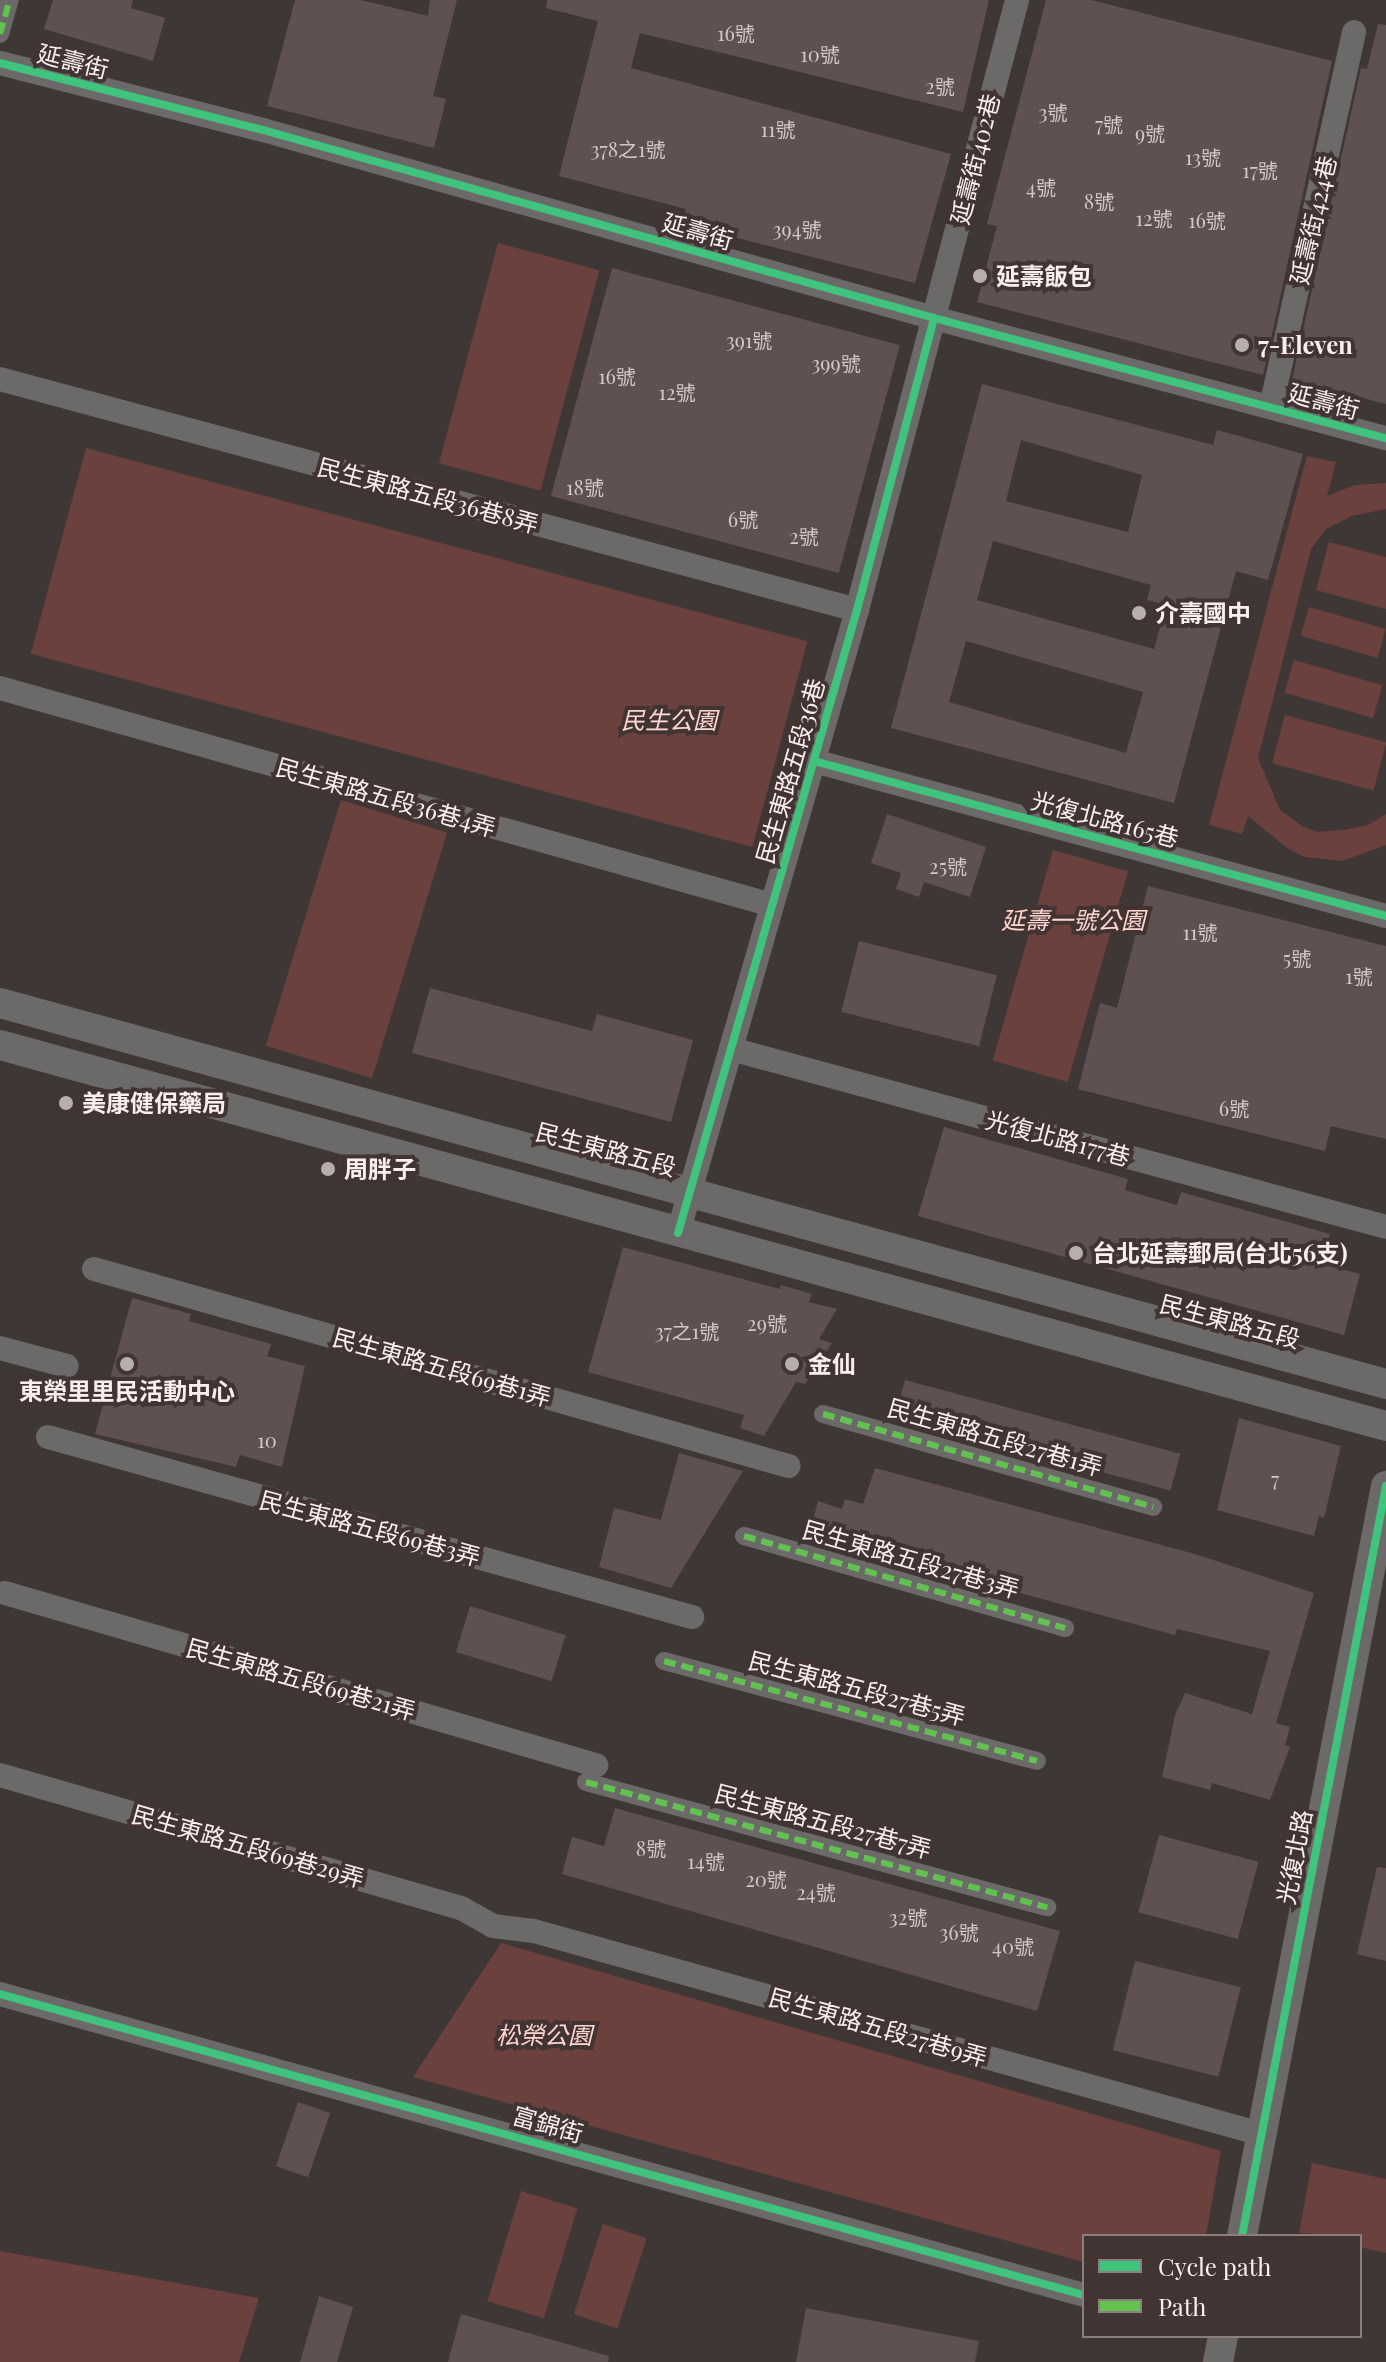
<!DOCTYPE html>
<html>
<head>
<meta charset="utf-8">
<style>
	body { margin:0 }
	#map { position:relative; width:1386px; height:2362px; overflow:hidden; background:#3e3736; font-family:"Playfair Display","Noto Sans TC",serif }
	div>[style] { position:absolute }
	.green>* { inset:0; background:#6b413e; transform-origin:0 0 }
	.building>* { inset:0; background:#5f5150; transform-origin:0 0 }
	.pedestrian>* { height:18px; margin:-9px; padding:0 9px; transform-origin:9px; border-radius:9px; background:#6c6969 }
	.minor>* { height:24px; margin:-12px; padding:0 12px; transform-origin:12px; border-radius:12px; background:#6c6969 }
	.tertiary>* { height:30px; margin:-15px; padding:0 15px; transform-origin:15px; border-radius:15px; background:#6c6969 }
	.quiet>* { height:6px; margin-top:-3px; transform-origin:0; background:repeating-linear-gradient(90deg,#63c152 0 12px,transparent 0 18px) }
	.cycleway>* { height:8px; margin:-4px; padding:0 4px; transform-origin:4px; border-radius:4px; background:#40c37c }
	.dots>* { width:22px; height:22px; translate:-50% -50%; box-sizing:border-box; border:4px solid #423432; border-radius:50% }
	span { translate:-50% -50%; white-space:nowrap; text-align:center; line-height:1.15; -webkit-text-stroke:8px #423432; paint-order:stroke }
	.number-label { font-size:20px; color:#d2c8c6 }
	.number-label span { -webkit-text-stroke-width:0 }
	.street-label { font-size:24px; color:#f8efee }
	.poi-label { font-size:24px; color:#f8efee; font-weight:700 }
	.left { translate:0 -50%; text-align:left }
	.park-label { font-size:24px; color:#ffd6d1; font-style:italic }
	.legend { position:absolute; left:1082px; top:2234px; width:280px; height:104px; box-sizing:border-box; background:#423432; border:2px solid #8b7f7d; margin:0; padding:10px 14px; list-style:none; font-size:24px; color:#f8efee }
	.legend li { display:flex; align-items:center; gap:16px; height:40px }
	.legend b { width:40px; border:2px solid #8b7f7d }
</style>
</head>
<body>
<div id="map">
	<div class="green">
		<div style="left:498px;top:243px;width:105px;height:228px;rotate:15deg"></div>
		<div style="left:86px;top:448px;width:747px;height:213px;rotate:15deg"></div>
		<div style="clip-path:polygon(1307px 456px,1336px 462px,1327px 496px,1355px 485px,1386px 483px,1386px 509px,1352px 516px,1326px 529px,1311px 549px,1258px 758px,1280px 810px,1302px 826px,1317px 832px,1343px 830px,1368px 825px,1386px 814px,1386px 845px,1342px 861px,1305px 857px,1287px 848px,1248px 816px,1242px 834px,1209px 825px)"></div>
		<div style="clip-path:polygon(1329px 542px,1386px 557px,1386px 609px,1316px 590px)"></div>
		<div style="left:1309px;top:607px;width:80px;height:30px;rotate:16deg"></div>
		<div style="left:1294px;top:660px;width:92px;height:34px;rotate:16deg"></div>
		<div style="left:1285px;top:715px;width:105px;height:50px;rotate:15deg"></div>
		<div style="left:341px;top:800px;width:111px;height:257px;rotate:17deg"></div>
		<div style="left:1053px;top:850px;width:78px;height:219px;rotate:16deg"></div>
		<div style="clip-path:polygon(501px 1943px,1221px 2151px,1206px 2236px,1084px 2236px,1084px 2262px,413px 2077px)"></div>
		<div style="clip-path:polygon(1312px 2163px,1386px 2179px,1386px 2253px,1360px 2247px,1360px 2236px,1299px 2233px)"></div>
		<div style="left:521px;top:2191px;width:59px;height:115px;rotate:17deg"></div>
		<div style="left:603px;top:2224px;width:46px;height:95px;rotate:18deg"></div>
		<div style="clip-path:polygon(0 2251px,259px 2298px,239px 2362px,0 2362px)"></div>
	</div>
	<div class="building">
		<div style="clip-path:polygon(53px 0,133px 0,131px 8px,165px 18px,153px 61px,44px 29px)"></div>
		<div style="clip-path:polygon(295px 0,361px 0,428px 16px,430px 0,457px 0,433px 96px,446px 99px,434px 148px,267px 106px)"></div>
		<div style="clip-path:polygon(547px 0,989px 0,963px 112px,640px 33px,631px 68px,951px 154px,915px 283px,682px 224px,686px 209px,559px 176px,598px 21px,546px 8px)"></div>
		<div style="clip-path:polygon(1046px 0,1091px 0,1332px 61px,1263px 375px,977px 302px,997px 226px,987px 224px)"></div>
		<div style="clip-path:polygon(1378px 24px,1386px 25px,1386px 404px,1292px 380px,1361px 68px,1367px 69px)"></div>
		<div style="left:612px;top:268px;width:298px;height:236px;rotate:15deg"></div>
		<div style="clip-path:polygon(evenodd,982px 384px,1213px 445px,1217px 430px,1303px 454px,1268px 580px,1236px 571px,1174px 803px,891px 728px,982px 384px,1021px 440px,1142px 475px,1128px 532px,1006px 501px,1021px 440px,982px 384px,993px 541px,1151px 585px,1147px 600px,1166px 605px,1154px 649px,977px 600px,993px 541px,982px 384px,966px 641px,1143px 692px,1126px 753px,949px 702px,966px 641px)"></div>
		<div style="clip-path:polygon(887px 814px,986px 847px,970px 897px,924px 882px,919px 897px,896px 889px,901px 873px,871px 863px)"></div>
		<div style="clip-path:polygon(1148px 886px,1386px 946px,1386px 1139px,1331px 1126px,1325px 1151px,1078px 1089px,1100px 1003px,1117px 1008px)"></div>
		<div style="left:859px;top:941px;width:142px;height:73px;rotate:14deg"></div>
		<div style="clip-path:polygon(430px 988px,592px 1031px,597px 1014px,693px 1040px,671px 1122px,412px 1053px)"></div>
		<div style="clip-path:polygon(944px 1127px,1128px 1179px,1125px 1190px,1177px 1205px,1181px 1192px,1330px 1234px,1322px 1264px,1360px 1274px,1344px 1335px,918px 1216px)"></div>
		<div style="clip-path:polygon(623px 1247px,780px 1289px,781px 1285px,812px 1294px,809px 1302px,837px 1309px,819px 1339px,832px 1343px,805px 1384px,796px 1382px,764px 1436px,740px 1428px,744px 1415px,588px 1372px)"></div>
		<div style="clip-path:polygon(132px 1298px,191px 1314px,189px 1321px,271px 1344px,267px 1356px,305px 1366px,282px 1467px,240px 1455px,236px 1467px,95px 1434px)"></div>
		<div style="left:905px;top:1380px;width:285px;height:38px;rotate:15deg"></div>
		<div style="clip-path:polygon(1239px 1418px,1341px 1446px,1324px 1518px,1319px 1516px,1314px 1536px,1217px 1510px)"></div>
		<div style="clip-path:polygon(679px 1453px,743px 1471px,671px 1588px,599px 1567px,614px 1508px,661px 1520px)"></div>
		<div style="clip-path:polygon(875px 1468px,1195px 1554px,1314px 1593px,1276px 1723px,1290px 1727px,1285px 1745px,1290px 1747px,1270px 1800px,1212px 1783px,1210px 1790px,1162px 1777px,1175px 1715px,1185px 1693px,1252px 1714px,1270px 1651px,1177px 1629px,1175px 1635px,809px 1536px,818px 1501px,842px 1509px,845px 1499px,863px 1504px)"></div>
		<div style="left:470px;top:1606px;width:100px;height:48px;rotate:17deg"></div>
		<div style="clip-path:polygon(615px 1808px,1060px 1931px,1037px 2011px,562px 1874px,572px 1837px,604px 1846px)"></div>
		<div style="left:1159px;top:1835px;width:103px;height:80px;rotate:15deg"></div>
		<div style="clip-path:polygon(1377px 1867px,1386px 1868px,1386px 1961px,1357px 1954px)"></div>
		<div style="left:1135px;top:1961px;width:109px;height:92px;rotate:14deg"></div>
		<div style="left:298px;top:2102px;width:34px;height:68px;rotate:19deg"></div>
		<div style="clip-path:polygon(319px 2296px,353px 2307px,337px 2362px,300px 2362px)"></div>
		<div style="clip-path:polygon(806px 2308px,979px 2341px,975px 2362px,796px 2362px)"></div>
		<div style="clip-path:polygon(461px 2314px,609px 2356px,608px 2362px,448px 2362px)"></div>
	</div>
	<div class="pedestrian">
		<div style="left:0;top:34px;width:35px;rotate:-74deg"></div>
		<div style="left:823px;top:1414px;width:343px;rotate:15.7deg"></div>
		<div style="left:744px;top:1536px;width:334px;rotate:16deg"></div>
		<div style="left:664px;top:1661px;width:386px;rotate:15deg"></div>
		<div style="left:586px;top:1782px;width:478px;rotate:15.2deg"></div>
	</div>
	<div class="minor">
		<div style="left:0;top:63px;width:271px;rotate:14.3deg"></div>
		<div style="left:263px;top:130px;width:697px;rotate:15.65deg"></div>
		<div style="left:934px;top:318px;width:468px;rotate:14.9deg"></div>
		<div style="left:0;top:379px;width:888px;rotate:15.09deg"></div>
		<div style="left:1271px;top:407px;width:384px;rotate:-77.5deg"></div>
		<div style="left:0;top:688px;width:802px;rotate:15.7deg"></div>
		<div style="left:814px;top:761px;width:593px;rotate:15.16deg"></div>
		<div style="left:731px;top:1049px;width:679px;rotate:15.2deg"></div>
		<div style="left:678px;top:1233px;width:648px;rotate:-73.97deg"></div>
		<div style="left:857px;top:610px;width:631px;rotate:-75.3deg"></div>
		<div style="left:94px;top:1269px;width:722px;rotate:15.83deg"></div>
		<div style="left:0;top:1348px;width:69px;rotate:15deg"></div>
		<div style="left:48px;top:1437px;width:669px;rotate:15.62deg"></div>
		<div style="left:5px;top:1593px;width:616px;rotate:16.23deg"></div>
		<div style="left:0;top:1775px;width:480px;rotate:16.1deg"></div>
		<div style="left:461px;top:1908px;width:37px;rotate:29deg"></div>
		<div style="left:493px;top:1926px;width:41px;rotate:7deg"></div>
		<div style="left:534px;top:1931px;width:755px;rotate:15.6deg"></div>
		<div style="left:0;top:1994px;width:1125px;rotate:15.52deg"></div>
	</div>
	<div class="tertiary">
		<div style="left:0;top:1003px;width:1437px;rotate:15.37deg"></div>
		<div style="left:0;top:1045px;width:1437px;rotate:15.37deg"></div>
		<div style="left:1242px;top:2236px;width:764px;rotate:-79.13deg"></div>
		<div style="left:1218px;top:2362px;width:26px;rotate:-79deg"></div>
	</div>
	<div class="quiet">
		<div style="left:0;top:34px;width:35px;rotate:-74deg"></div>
		<div style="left:823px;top:1414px;width:343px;rotate:15.7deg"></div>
		<div style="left:744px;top:1536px;width:334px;rotate:16deg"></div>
		<div style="left:664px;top:1661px;width:386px;rotate:15deg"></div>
		<div style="left:586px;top:1782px;width:478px;rotate:15.2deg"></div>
	</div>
	<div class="cycleway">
		<div style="left:0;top:63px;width:271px;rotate:14.3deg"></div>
		<div style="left:263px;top:130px;width:697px;rotate:15.65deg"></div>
		<div style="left:934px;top:318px;width:468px;rotate:14.9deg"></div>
		<div style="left:814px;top:761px;width:593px;rotate:15.16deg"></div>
		<div style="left:678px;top:1233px;width:648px;rotate:-73.97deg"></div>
		<div style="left:857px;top:610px;width:302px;rotate:-75.2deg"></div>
		<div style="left:0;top:1994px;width:1125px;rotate:15.52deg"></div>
		<div style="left:1242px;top:2236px;width:764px;rotate:-79.13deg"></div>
	</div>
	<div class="dots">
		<div style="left:980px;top:276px;background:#b7afae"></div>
		<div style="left:1242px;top:345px;background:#b7afae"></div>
		<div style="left:1139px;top:613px;background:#b7afae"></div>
		<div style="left:66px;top:1103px;background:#b7afae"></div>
		<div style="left:328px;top:1169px;background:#b7afae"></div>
		<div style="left:1076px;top:1253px;background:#b7afae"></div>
		<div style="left:127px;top:1364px;background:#b7afae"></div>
		<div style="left:792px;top:1364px;background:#b7afae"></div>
	</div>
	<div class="number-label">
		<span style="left:736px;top:32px">16號</span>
		<span style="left:820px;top:53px">10號</span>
		<span style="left:940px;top:85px">2號</span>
		<span style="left:1053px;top:111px">3號</span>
		<span style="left:1109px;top:123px">7號</span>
		<span style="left:778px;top:128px">11號</span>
		<span style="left:1150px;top:132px">9號</span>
		<span style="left:628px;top:148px">378之1號</span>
		<span style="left:1203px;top:156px">13號</span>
		<span style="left:1260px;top:169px">17號</span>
		<span style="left:1041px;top:186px">4號</span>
		<span style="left:1099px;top:200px">8號</span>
		<span style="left:1154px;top:217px">12號</span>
		<span style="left:1207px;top:219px">16號</span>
		<span style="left:797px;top:228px">394號</span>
		<span style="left:749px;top:339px">391號</span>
		<span style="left:836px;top:362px">399號</span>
		<span style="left:617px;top:375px">16號</span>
		<span style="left:677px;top:391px">12號</span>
		<span style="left:585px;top:486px">18號</span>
		<span style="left:743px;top:518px">6號</span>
		<span style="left:804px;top:535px">2號</span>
		<span style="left:948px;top:865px">25號</span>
		<span style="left:1200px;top:931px">11號</span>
		<span style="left:1297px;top:957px">5號</span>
		<span style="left:1359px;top:975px">1號</span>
		<span style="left:1234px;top:1107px">6號</span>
		<span style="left:767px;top:1322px">29號</span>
		<span style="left:687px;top:1330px">37之1號</span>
		<span style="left:267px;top:1439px">10</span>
		<span style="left:1275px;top:1478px">7</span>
		<span style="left:651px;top:1847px">8號</span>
		<span style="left:706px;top:1860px">14號</span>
		<span style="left:766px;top:1878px">20號</span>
		<span style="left:816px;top:1891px">24號</span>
		<span style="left:908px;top:1916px">32號</span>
		<span style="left:959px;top:1931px">36號</span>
		<span style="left:1013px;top:1945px">40號</span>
	</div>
	<div class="street-label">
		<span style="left:73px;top:61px;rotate:14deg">延壽街</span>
		<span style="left:975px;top:159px;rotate:-76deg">延壽街402巷</span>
		<span style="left:1313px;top:220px;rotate:-77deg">延壽街424巷</span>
		<span style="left:698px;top:231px;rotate:16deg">延壽街</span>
		<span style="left:1324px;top:401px;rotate:15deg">延壽街</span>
		<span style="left:428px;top:495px;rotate:15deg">民生東路五段36巷8弄</span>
		<span style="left:790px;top:771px;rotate:-74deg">民生東路五段36巷</span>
		<span style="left:386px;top:797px;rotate:16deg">民生東路五段36巷4弄</span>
		<span style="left:1105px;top:819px;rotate:15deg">光復北路165巷</span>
		<span style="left:1058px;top:1138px;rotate:15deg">光復北路177巷</span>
		<span style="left:606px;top:1149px;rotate:15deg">民生東路五段</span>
		<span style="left:1230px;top:1321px;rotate:15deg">民生東路五段</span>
		<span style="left:442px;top:1367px;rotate:16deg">民生東路五段69巷1弄</span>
		<span style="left:995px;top:1437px;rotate:16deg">民生東路五段27巷1弄</span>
		<span style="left:370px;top:1528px;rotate:15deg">民生東路五段69巷3弄</span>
		<span style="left:911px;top:1559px;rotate:16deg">民生東路五段27巷3弄</span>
		<span style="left:301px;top:1679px;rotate:16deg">民生東路五段69巷21弄</span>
		<span style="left:857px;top:1688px;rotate:15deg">民生東路五段27巷5弄</span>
		<span style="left:823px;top:1821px;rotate:15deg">民生東路五段27巷7弄</span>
		<span style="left:248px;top:1846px;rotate:16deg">民生東路五段69巷29弄</span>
		<span style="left:1294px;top:1857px;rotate:-79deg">光復北路</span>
		<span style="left:878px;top:2027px;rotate:16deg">民生東路五段27巷9弄</span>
		<span style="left:548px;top:2124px;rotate:16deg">富錦街</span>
	</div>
	<div class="poi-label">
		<span class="left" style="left:996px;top:276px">延壽飯包</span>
		<span class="left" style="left:1258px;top:345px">7-Eleven</span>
		<span class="left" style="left:1155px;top:613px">介壽國中</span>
		<span class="left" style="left:82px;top:1103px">美康健保藥局</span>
		<span class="left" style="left:344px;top:1169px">周胖子</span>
		<span class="left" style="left:1092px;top:1253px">台北延壽郵局(台北56支)</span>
		<span class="left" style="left:808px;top:1364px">金仙</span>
		<span style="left:127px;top:1391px">東榮里里民活動中心</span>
	</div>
	<div class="park-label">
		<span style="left:669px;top:720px">民生公園</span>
		<span style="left:1073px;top:920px">延壽一號公園</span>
		<span style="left:544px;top:2035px">松榮公園</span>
	</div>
	<ul class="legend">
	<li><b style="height:10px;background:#40c37c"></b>Cycle path</li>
	<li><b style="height:10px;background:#63c152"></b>Path</li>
	</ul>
</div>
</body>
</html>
